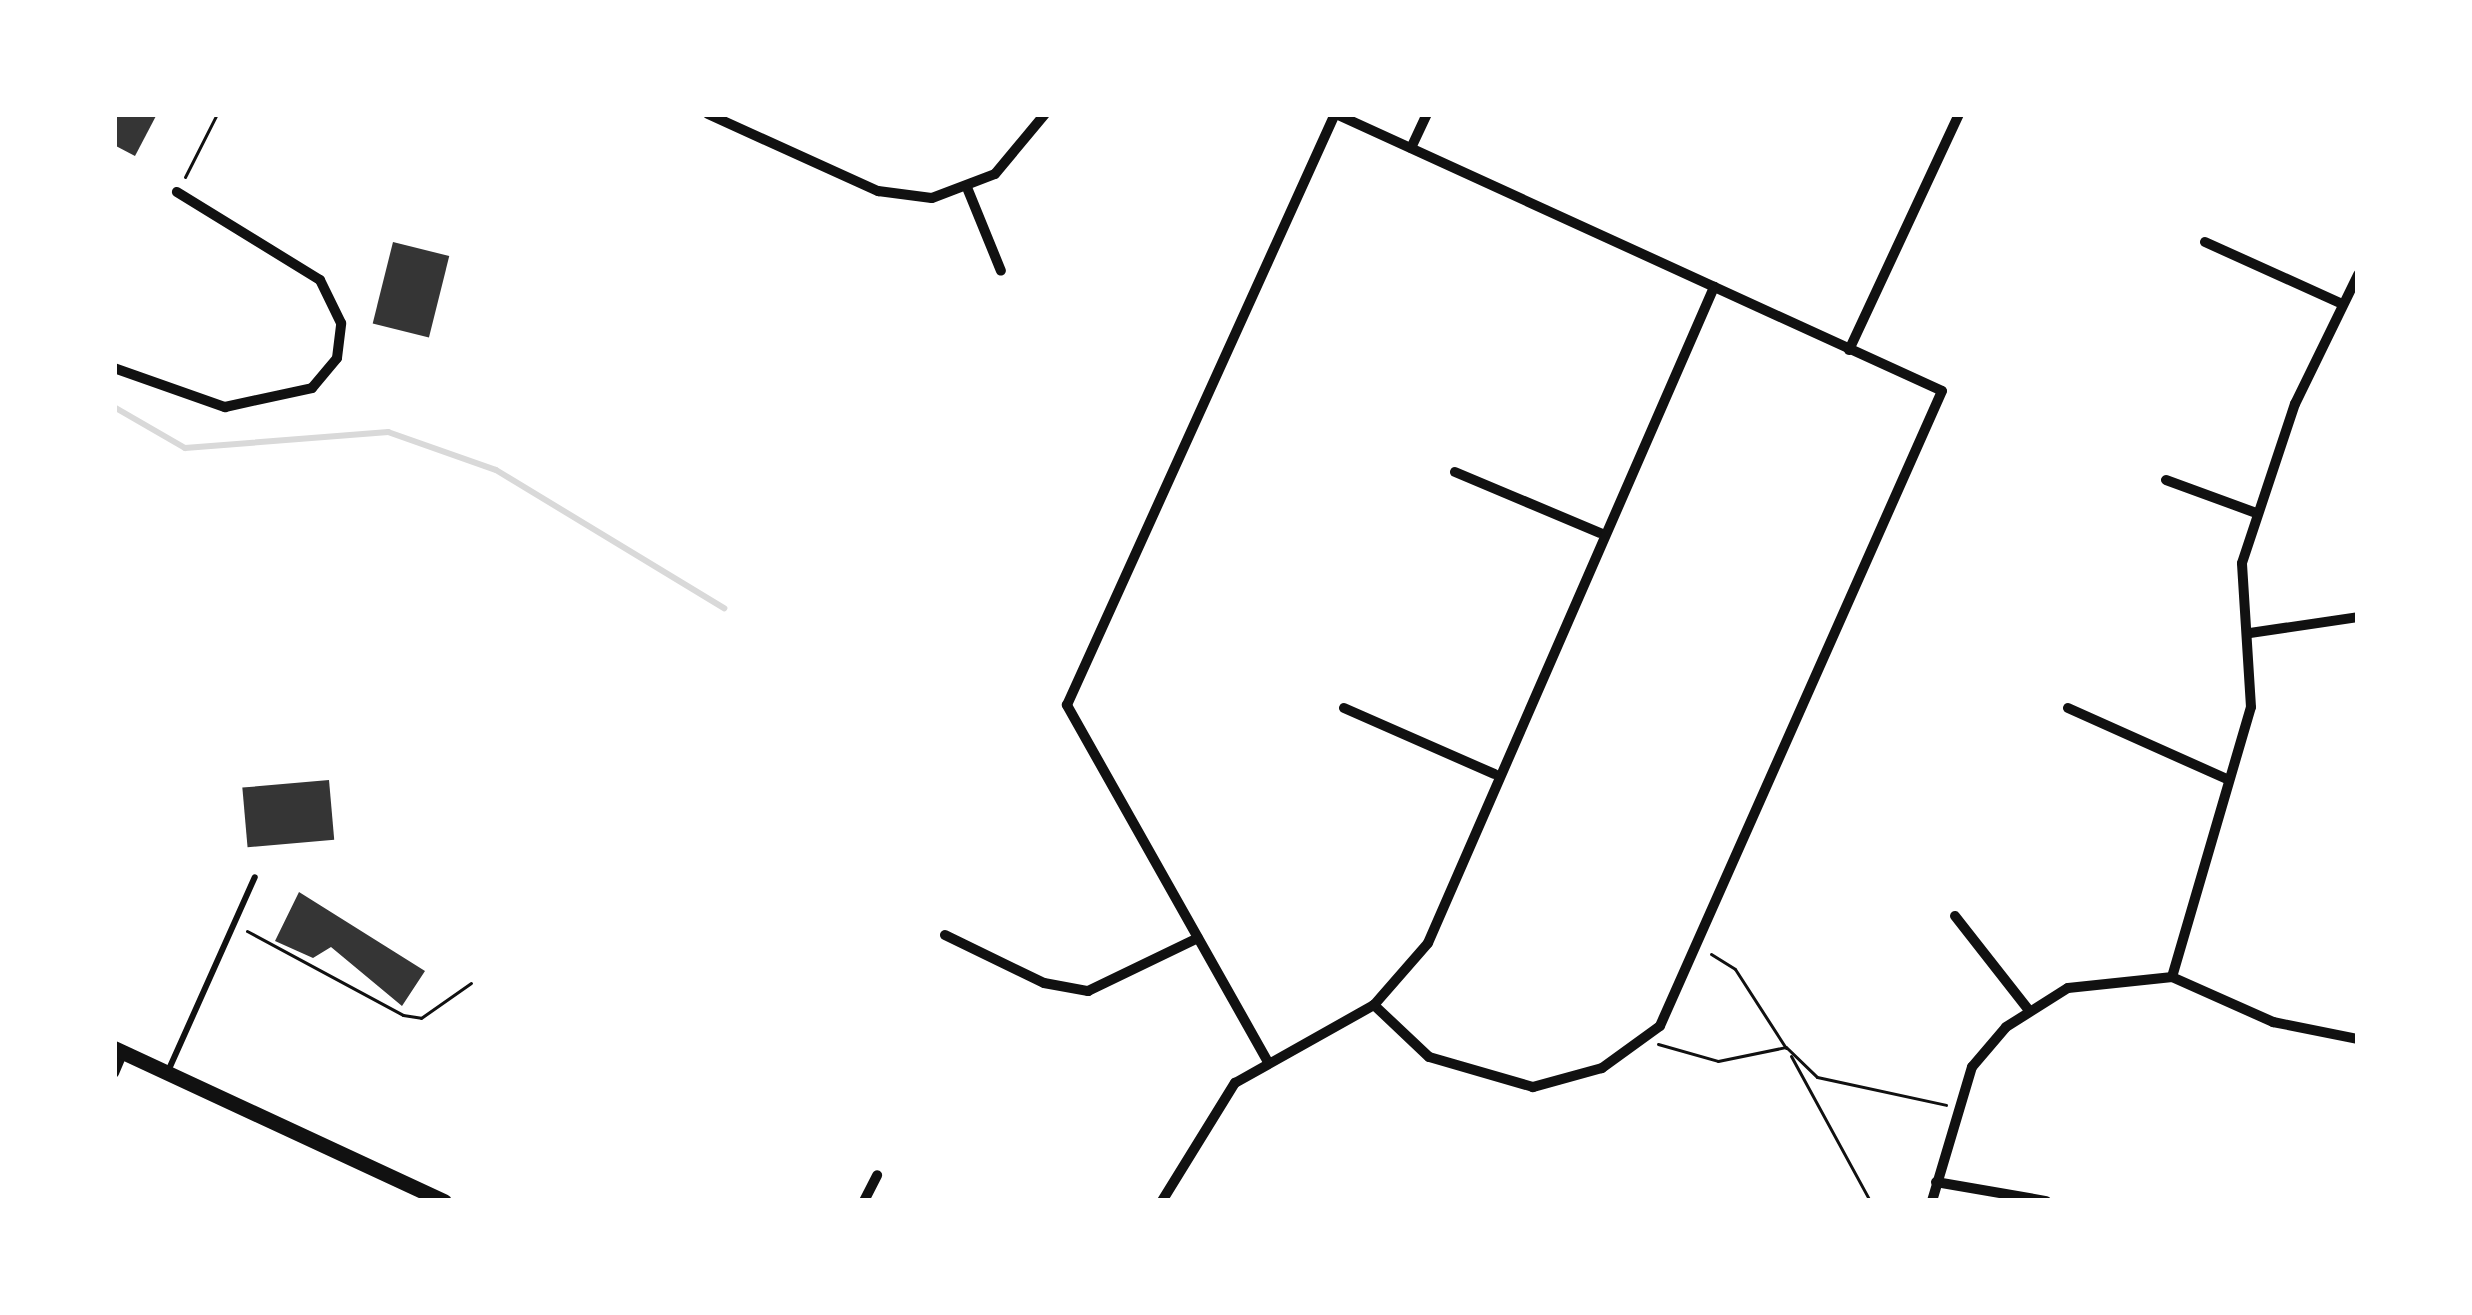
<!DOCTYPE html>
<html>
<head>
<meta charset="utf-8">
<style>
	body { margin:0 }
	#map { position:relative; width:2472px; height:1315px; overflow:hidden; background:#fff; font-family:"PT Sans Narrow",sans-serif }
	div>[style] { position:absolute }
	.stream>* { height:6px; margin:-3px; padding:0 3px; transform-origin:3px; border-radius:3px; background:#d9d9d9 }
	.building>* { inset:0; background:#353535; transform-origin:0 0 }
	.path>* { height:3px; margin:-1.5px; padding:0 1.5px; transform-origin:1.5px; border-radius:1.5px; background:#111 }
	.service>* { height:6px; margin:-3px; padding:0 3px; transform-origin:3px; border-radius:3px; background:#111 }
	.minor>* { height:10px; margin:-5px; padding:0 5px; transform-origin:5px; border-radius:5px; background:#111 }
	.secondary>* { height:15px; margin:-7.5px; padding:0 7.5px; transform-origin:7.5px; border-radius:7.5px; background:#111 }
	span { translate:-50% -50%; white-space:nowrap; text-align:center; line-height:1.15; -webkit-text-stroke:12px #fff; paint-order:stroke }
	.frame { position:absolute; inset:0; border:117px solid #fff; pointer-events:none }
</style>
</head>
<body>
<div id="map">
	<div class="stream">
		<div style="left:114px;top:407px;width:82px;rotate:30deg"></div>
		<div style="left:185px;top:448px;width:204px;rotate:-4.5deg"></div>
		<div style="left:388px;top:432px;width:114px;rotate:19.4deg"></div>
		<div style="left:496px;top:470px;width:267px;rotate:31.2deg"></div>
	</div>
	<div class="building">
		<div style="clip-path:polygon(114px 114px,157px 114px,135px 156px,114px 145px)"></div>
		<div style="left:393px;top:242px;width:58px;height:84px;rotate:14deg"></div>
		<div style="left:329px;top:780px;width:60px;height:87px;rotate:85deg"></div>
		<div style="clip-path:polygon(299px 892px,425px 971px,402px 1006px,331px 947px,313px 958px,275px 941px)"></div>
	</div>
	<div class="path">
		<div style="left:185px;top:177px;width:71px;rotate:-63.1deg"></div>
		<div style="left:247px;top:931px;width:177px;rotate:28.3deg"></div>
		<div style="left:403px;top:1015px;width:18px;rotate:9deg"></div>
		<div style="left:421px;top:1018px;width:61px;rotate:-35deg"></div>
		<div style="left:1711px;top:954px;width:28px;rotate:32deg"></div>
		<div style="left:1735px;top:969px;width:94px;rotate:57.2deg"></div>
		<div style="left:1658px;top:1044px;width:62px;rotate:15.8deg"></div>
		<div style="left:1718px;top:1061px;width:69px;rotate:-11.6deg"></div>
		<div style="left:1786px;top:1047px;width:43px;rotate:44.1deg"></div>
		<div style="left:1817px;top:1077px;width:132px;rotate:12.2deg"></div>
		<div style="left:1791px;top:1056px;width:165px;rotate:61.4deg"></div>
	</div>
	<div class="service">
		<div style="left:169px;top:1069px;width:210px;rotate:-65.9deg"></div>
	</div>
	<div class="minor">
		<div style="left:708px;top:114px;width:187px;rotate:24.4deg"></div>
		<div style="left:878px;top:191px;width:54px;rotate:7.4deg"></div>
		<div style="left:932px;top:198px;width:67px;rotate:-20.9deg"></div>
		<div style="left:995px;top:174px;width:78px;rotate:-50.2deg"></div>
		<div style="left:1336px;top:114px;width:666px;rotate:24.56deg"></div>
		<div style="left:1942px;top:391px;width:695px;rotate:113.95deg"></div>
		<div style="left:1660px;top:1026px;width:72px;rotate:144.1deg"></div>
		<div style="left:1602px;top:1068px;width:72px;rotate:164.6deg"></div>
		<div style="left:1533px;top:1087px;width:108px;rotate:-163.9deg"></div>
		<div style="left:1429px;top:1057px;width:76px;rotate:-136.6deg"></div>
		<div style="left:1411px;top:148px;width:38px;rotate:-65deg"></div>
		<div style="left:968px;top:190px;width:87px;rotate:67.8deg"></div>
		<div style="left:2205px;top:242px;width:150px;rotate:24.3deg"></div>
		<div style="left:1849px;top:350px;width:260px;rotate:-65deg"></div>
		<div style="left:114px;top:368px;width:118px;rotate:19.4deg"></div>
		<div style="left:225px;top:407px;width:89px;rotate:-12.3deg"></div>
		<div style="left:312px;top:388px;width:39px;rotate:-50deg"></div>
		<div style="left:337px;top:358px;width:35px;rotate:-83deg"></div>
		<div style="left:341px;top:323px;width:48px;rotate:-116deg"></div>
		<div style="left:320px;top:280px;width:168px;rotate:-148.4deg"></div>
		<div style="left:1455px;top:472px;width:157px;rotate:22.8deg"></div>
		<div style="left:2166px;top:480px;width:96px;rotate:20.1deg"></div>
		<div style="left:2250px;top:633px;width:109px;rotate:-8.4deg"></div>
		<div style="left:1344px;top:708px;width:164px;rotate:23.7deg"></div>
		<div style="left:2068px;top:708px;width:174px;rotate:24.1deg"></div>
		<div style="left:1955px;top:916px;width:118px;rotate:51.9deg"></div>
		<div style="left:945px;top:935px;width:110px;rotate:25.9deg"></div>
		<div style="left:1044px;top:983px;width:45px;rotate:10.3deg"></div>
		<div style="left:1088px;top:991px;width:122px;rotate:-25.7deg"></div>
		<div style="left:2172px;top:977px;width:281px;rotate:-73.7deg"></div>
		<div style="left:2251px;top:707px;width:144px;rotate:-93.6deg"></div>
		<div style="left:2242px;top:563px;width:168px;rotate:-71.6deg"></div>
		<div style="left:2295px;top:404px;width:144px;rotate:-64deg"></div>
		<div style="left:1268px;top:1062px;width:410px;rotate:-119.4deg"></div>
		<div style="left:1067px;top:705px;width:649px;rotate:-65.61deg"></div>
		<div style="left:114px;top:1073px;width:23px;rotate:-67deg"></div>
		<div style="left:1936px;top:1182px;width:112px;rotate:9.8deg"></div>
		<div style="left:864px;top:1201px;width:29px;rotate:-63deg"></div>
		<div style="left:1162px;top:1201px;width:139px;rotate:-58.3deg"></div>
		<div style="left:1235px;top:1083px;width:159px;rotate:-29.3deg"></div>
		<div style="left:1374px;top:1005px;width:82px;rotate:-48.9deg"></div>
		<div style="left:1428px;top:943px;width:716px;rotate:-66.44deg"></div>
		<div style="left:1932px;top:1201px;width:140px;rotate:-73.4deg"></div>
		<div style="left:1972px;top:1067px;width:52px;rotate:-49.6deg"></div>
		<div style="left:2006px;top:1027px;width:73px;rotate:-32.2deg"></div>
		<div style="left:2068px;top:988px;width:105px;rotate:-6deg"></div>
		<div style="left:2172px;top:977px;width:111px;rotate:24deg"></div>
		<div style="left:2273px;top:1022px;width:87px;rotate:11.3deg"></div>
	</div>
	<div class="secondary">
		<div style="left:114px;top:1048px;width:364px;rotate:24.9deg"></div>
	</div>
	<div class="frame"></div>
</div>
</body>
</html>
